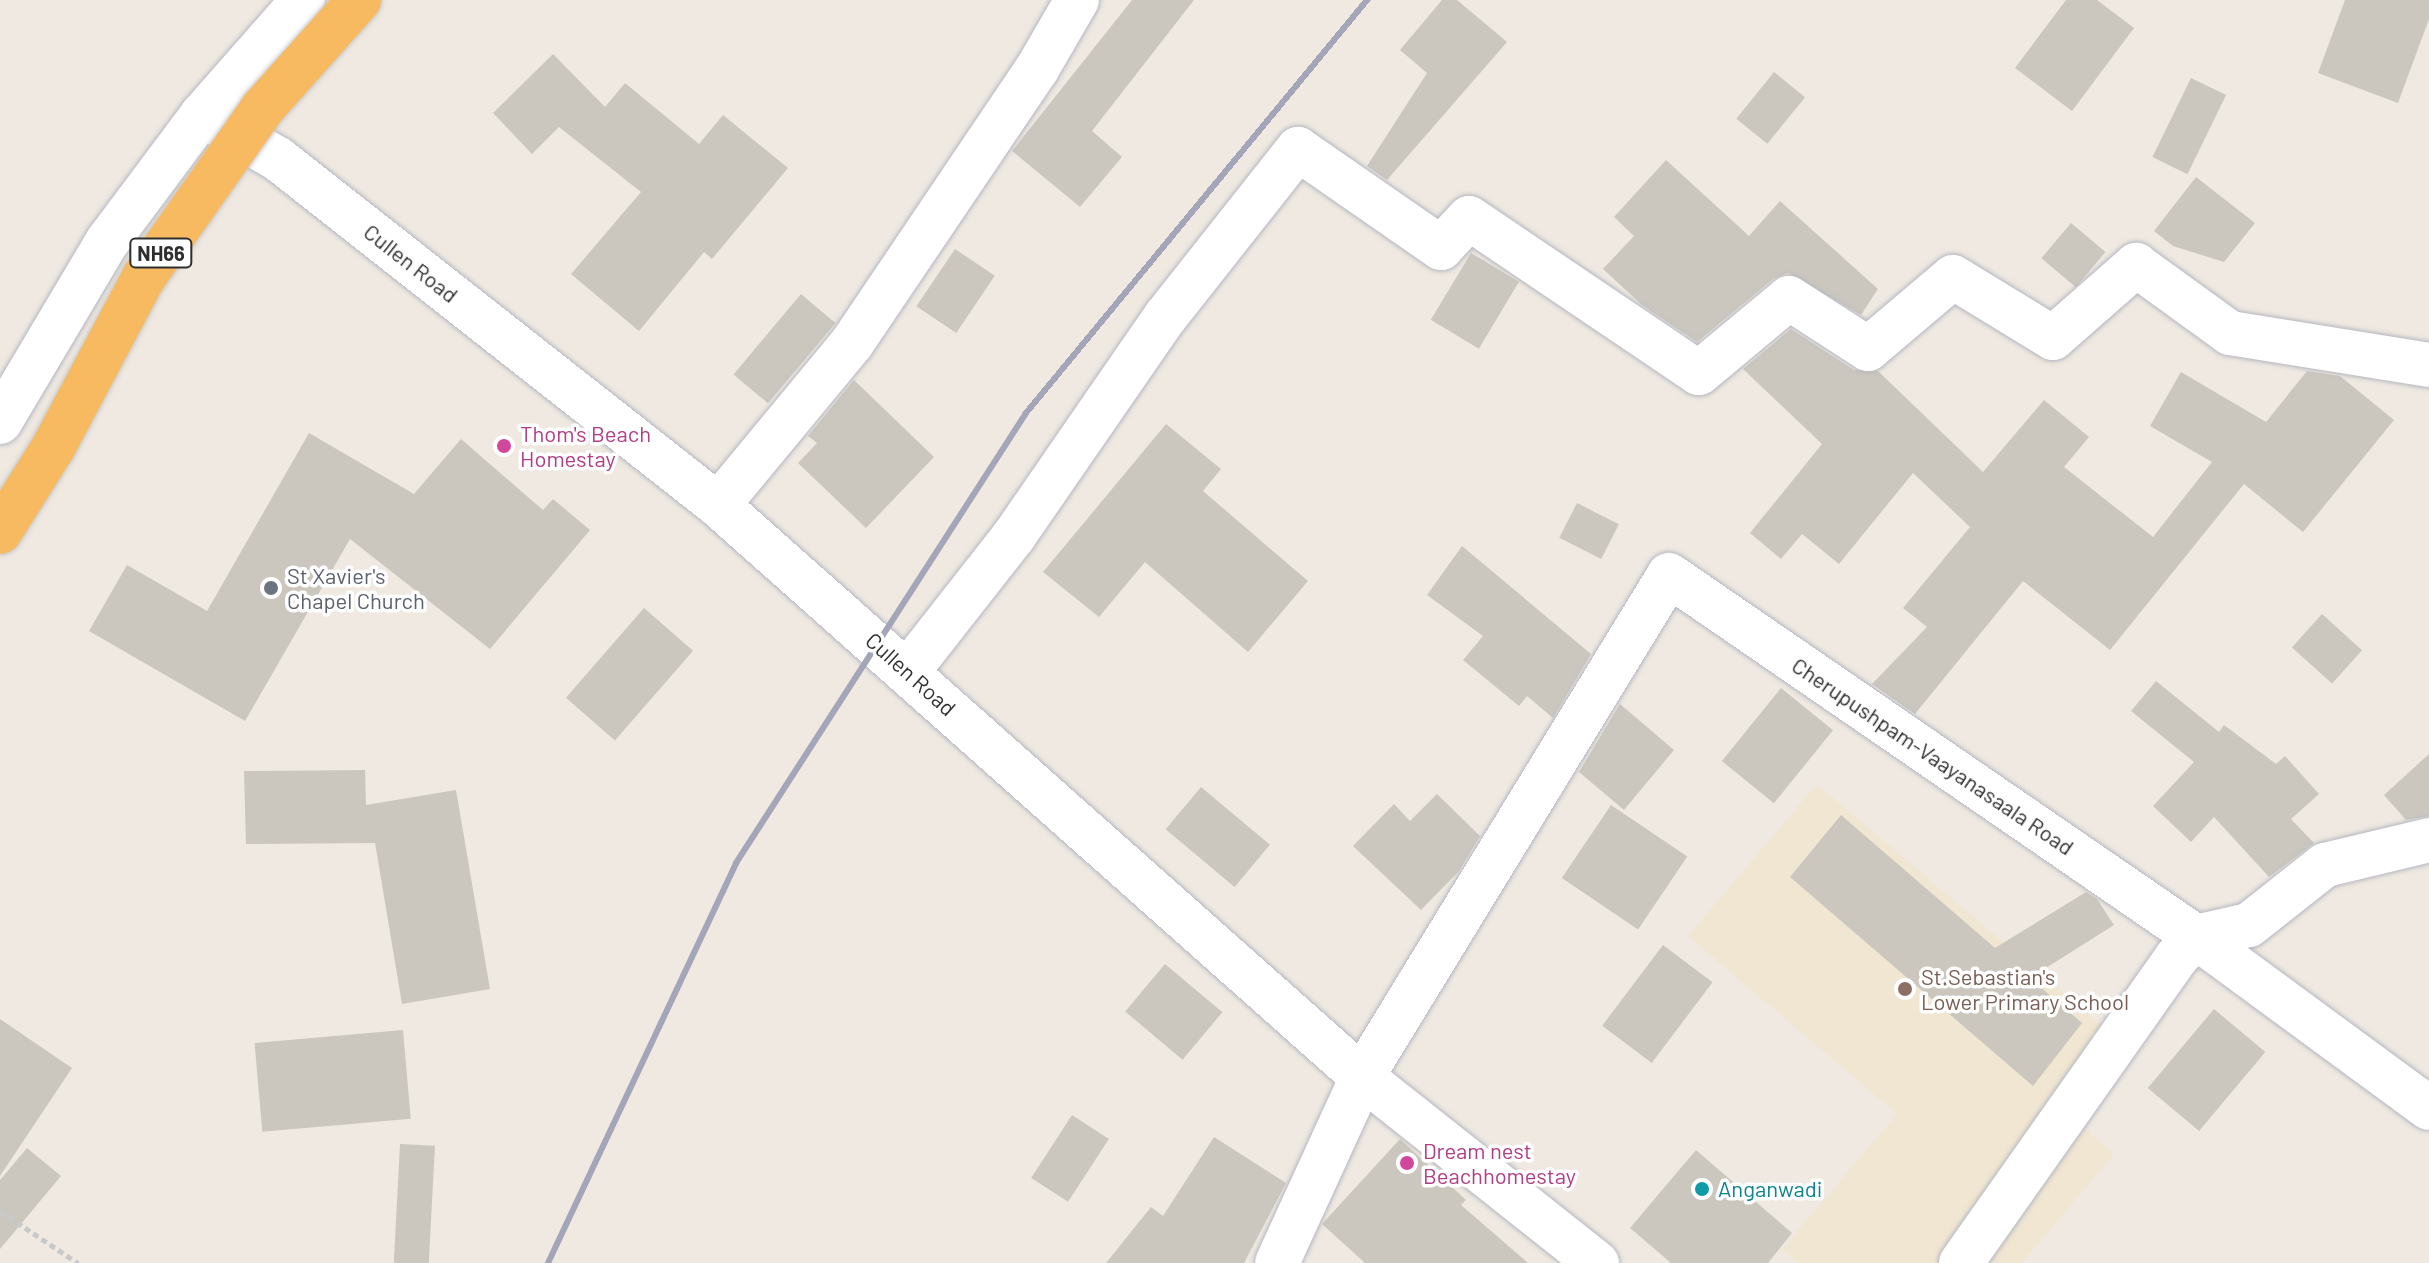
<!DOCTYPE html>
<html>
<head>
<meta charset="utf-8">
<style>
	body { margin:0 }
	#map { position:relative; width:2429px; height:1263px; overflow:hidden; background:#efe9e1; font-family:Barlow,sans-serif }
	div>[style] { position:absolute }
	.education>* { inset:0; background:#f0e6d1 }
	.building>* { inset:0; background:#cbc7bf; transform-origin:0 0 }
	.path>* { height:5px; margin-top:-2.5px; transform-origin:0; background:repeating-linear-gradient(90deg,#c9c9c9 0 6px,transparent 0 10px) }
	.roads { filter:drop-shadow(0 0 2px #b4b7c1) drop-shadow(0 0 2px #b4b7c1) }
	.minor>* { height:44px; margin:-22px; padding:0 22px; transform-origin:22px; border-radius:22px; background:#fff }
	.tertiary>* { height:44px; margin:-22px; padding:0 22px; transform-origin:22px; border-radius:22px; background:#fff }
	.secondary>* { height:44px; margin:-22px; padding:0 22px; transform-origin:22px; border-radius:22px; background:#fff }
	.rail>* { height:6px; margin:-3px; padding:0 3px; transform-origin:3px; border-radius:3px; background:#a3a6b8 }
	.bridges { filter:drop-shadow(0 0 2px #c9c9c9) drop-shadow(0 0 2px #c9c9c9) }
	.trunk-bridge>* { height:44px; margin:-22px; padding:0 22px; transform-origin:22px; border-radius:22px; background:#f8ba60 }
	.dots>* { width:22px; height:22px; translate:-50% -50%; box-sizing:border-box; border:4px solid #fff; border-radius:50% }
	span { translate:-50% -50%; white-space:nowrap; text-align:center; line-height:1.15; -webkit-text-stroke:7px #fff; paint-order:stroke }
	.shield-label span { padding:2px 6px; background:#fff; border:2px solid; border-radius:6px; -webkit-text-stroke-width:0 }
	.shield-label { font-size:20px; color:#2e2e2e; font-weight:700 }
	.street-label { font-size:22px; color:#2e2e2e }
	.hotel-label { font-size:22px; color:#b23c85 }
	.left { translate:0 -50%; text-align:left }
	.worship-label { font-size:22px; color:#5b616d }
	.education-label { font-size:22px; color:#785e54 }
	.culture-label { font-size:22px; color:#0d838f }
</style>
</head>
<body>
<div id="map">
	<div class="education">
		<div style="clip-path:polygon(1817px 784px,2122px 1043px,2065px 1111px,2114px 1154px,2022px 1263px,1798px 1263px,1782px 1249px,1897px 1114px,1688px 936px)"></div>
	</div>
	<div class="building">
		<div style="clip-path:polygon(1132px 0,1194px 0,1092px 131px,1122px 157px,1080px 207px,1012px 151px)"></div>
		<div style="clip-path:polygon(1442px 0,1457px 0,1507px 42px,1387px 180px,1367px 166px,1427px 73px,1400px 50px)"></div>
		<div style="clip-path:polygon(2066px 0,2097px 0,2134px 28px,2072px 111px,2015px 68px)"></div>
		<div style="clip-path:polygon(2345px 0,2429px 0,2429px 19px,2398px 103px,2318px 73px)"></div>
		<div style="clip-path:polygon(553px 54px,605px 107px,625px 83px,699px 144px,723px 115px,788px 168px,712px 259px,704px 252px,639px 331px,571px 274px,641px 192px,559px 127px,532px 154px,493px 113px)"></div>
		<div style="left:1774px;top:72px;width:40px;height:60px;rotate:39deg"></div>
		<div style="left:2191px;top:78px;width:39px;height:88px;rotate:26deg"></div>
		<div style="clip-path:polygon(1666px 160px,1749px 236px,1780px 201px,1878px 289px,1861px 315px,1788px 273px,1773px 279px,1697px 342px,1642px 305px,1603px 269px,1634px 236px,1614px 217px)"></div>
		<div style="clip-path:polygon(2196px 177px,2255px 223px,2224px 262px,2173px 246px,2154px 231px)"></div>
		<div style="left:2071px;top:223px;width:45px;height:46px;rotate:40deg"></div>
		<div style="left:955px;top:249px;width:48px;height:69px;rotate:34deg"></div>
		<div style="left:1471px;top:253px;width:56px;height:78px;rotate:31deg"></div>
		<div style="left:801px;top:294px;width:45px;height:105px;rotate:40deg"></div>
		<div style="clip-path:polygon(1791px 329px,1854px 370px,1878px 371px,1983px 472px,2044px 400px,2089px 437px,2064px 467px,2153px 537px,2212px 462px,2150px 426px,2181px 372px,2266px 422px,2307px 371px,2340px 376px,2394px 420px,2303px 532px,2244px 484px,2110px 650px,2023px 581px,1915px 714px,1872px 684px,1927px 627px,1903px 608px,1970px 527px,1913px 473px,1839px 564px,1802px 534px,1781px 559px,1750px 533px,1822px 444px,1743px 369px)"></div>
		<div style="clip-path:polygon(854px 380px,934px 457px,866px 528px,798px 463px,817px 443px,808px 436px)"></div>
		<div style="clip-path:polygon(1166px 424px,1221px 469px,1203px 491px,1308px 581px,1248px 652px,1145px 562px,1099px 617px,1043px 572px)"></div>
		<div style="clip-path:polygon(309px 433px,414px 494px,461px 439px,543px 510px,553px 499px,590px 530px,490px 649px,350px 539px,245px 721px,89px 631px,127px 565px,207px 611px)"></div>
		<div style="left:1577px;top:503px;width:47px;height:39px;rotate:27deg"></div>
		<div style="clip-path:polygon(1462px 546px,1591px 654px,1553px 718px,1527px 696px,1519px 706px,1463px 660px,1483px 636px,1427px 595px)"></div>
		<div style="left:644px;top:608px;width:65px;height:119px;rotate:41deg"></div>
		<div style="left:2322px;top:614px;width:54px;height:45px;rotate:42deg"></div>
		<div style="clip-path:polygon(2156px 681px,2219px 732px,2224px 725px,2276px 764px,2285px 756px,2319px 794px,2291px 819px,2314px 843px,2269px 877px,2214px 817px,2191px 842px,2153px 806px,2194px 762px,2131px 711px)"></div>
		<div style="left:1781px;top:688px;width:67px;height:94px;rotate:39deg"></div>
		<div style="clip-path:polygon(1620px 704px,1674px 750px,1624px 810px,1579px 772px)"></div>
		<div style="clip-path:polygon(2429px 754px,2429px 816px,2406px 820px,2384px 795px)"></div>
		<div style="clip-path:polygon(365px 770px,366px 805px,456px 790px,490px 989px,402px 1004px,375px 843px,246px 844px,244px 771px)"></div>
		<div style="left:1201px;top:787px;width:90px;height:55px;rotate:40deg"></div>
		<div style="clip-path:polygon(1437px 794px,1480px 836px,1459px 871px,1421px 910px,1353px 846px,1394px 804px,1410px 821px)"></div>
		<div style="left:1611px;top:805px;width:92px;height:88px;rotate:34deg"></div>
		<div style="clip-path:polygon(1841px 815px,1995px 948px,2086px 892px,2097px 899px,2114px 925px,2030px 978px,2082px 1023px,2033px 1086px,1790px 877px)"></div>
		<div style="left:1663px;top:945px;width:62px;height:101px;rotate:37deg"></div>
		<div style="left:1165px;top:964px;width:75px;height:62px;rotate:40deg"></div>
		<div style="left:2214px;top:1009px;width:67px;height:103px;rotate:40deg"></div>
		<div style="clip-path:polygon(0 1019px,72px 1068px,0 1176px)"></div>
		<div style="left:403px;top:1030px;width:89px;height:149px;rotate:85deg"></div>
		<div style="left:1072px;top:1115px;width:44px;height:75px;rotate:33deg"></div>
		<div style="clip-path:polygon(1214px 1137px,1286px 1183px,1244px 1263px,1106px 1263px,1151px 1207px,1163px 1216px)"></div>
		<div style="clip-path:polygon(1400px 1139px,1466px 1200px,1461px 1205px,1528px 1263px,1365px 1263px,1322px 1224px)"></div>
		<div style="left:400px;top:1144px;width:35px;height:119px;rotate:3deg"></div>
		<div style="clip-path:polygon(27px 1148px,61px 1176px,0 1249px,0 1180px)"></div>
		<div style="clip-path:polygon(1696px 1150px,1792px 1233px,1768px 1263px,1671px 1263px,1630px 1228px)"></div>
	</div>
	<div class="path">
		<div style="left:0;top:1211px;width:94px;rotate:33.7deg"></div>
	</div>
	<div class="roads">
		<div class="minor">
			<div style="left:718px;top:505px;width:210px;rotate:-50.4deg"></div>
			<div style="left:852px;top:343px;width:331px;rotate:-56deg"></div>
			<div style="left:1037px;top:69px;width:80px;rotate:-59.9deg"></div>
			<div style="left:908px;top:671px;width:172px;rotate:-51.9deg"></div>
			<div style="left:1014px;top:536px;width:267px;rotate:-55.4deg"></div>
			<div style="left:1166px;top:316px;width:213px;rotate:-51.7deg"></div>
			<div style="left:1298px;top:149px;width:174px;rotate:34.7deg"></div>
			<div style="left:1441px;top:248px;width:41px;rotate:-47deg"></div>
			<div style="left:1469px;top:218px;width:277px;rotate:34deg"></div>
			<div style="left:1699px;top:373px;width:117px;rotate:-39.8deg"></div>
			<div style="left:1789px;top:298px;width:94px;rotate:32.8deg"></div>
			<div style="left:1868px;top:349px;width:111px;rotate:-40.3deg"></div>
			<div style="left:1953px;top:277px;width:117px;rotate:31.4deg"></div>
			<div style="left:2053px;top:338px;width:111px;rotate:-41.3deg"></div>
			<div style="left:2136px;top:265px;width:116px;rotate:35.9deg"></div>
			<div style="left:2230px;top:333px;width:202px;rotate:9.1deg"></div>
			<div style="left:1277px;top:1263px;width:205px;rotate:-65.4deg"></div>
			<div style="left:1362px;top:1077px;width:588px;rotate:-58.55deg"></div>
			<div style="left:1669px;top:575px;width:639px;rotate:34.49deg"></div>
			<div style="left:2196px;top:937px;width:289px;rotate:36.3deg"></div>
			<div style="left:1961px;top:1263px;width:373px;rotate:-54.8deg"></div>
			<div style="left:2176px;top:958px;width:29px;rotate:-46deg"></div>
			<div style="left:2196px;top:937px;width:54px;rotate:-12.8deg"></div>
			<div style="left:2249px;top:925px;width:97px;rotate:-38.3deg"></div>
			<div style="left:2325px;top:865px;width:107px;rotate:-13.5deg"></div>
		</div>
		<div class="tertiary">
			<div style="left:202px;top:115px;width:153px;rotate:-48.7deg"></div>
		</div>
		<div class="secondary">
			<div style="left:0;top:422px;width:209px;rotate:-59.3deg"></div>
			<div style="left:107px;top:242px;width:159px;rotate:-53.2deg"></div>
			<div style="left:202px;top:115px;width:88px;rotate:30.1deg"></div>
			<div style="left:278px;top:159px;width:560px;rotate:38.18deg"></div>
			<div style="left:718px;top:505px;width:861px;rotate:41.61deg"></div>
			<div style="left:1362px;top:1077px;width:300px;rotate:38.4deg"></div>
		</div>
	</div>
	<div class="rail">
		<div style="left:548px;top:1263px;width:442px;rotate:-64.8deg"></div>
		<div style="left:736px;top:863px;width:535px;rotate:-57.2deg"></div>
		<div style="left:1026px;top:413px;width:536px;rotate:-50.45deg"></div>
	</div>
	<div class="bridges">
		<div class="trunk-bridge">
			<div style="left:0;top:532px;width:99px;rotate:-57.8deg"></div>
			<div style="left:53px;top:448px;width:194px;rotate:-62deg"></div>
			<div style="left:144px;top:277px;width:205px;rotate:-54.9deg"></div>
			<div style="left:262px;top:109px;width:146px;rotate:-48.3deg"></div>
		</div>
	</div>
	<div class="dots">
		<div style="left:504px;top:446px;background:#d1479c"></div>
		<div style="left:271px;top:588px;background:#6b7280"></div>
		<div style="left:1905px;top:989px;background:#8d6e63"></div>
		<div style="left:1407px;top:1163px;background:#d1479c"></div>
		<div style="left:1702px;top:1189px;background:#0f9aa8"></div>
	</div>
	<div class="shield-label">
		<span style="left:161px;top:253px">NH66</span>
	</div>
	<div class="street-label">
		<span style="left:411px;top:263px;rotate:38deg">Cullen Road</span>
		<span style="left:911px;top:674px;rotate:42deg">Cullen Road</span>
		<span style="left:1933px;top:756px;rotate:34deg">Cherupushpam-Vaayanasaala Road</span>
	</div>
	<div class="hotel-label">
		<span class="left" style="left:520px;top:446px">Thom's Beach<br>Homestay</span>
		<span class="left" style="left:1423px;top:1163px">Dream nest<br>Beachhomestay</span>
	</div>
	<div class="worship-label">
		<span class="left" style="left:287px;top:588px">St Xavier's<br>Chapel Church</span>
	</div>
	<div class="education-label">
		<span class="left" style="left:1921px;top:989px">St.Sebastian's<br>Lower Primary School</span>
	</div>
	<div class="culture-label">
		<span class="left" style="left:1718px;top:1189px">Anganwadi</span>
	</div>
</div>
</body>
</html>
